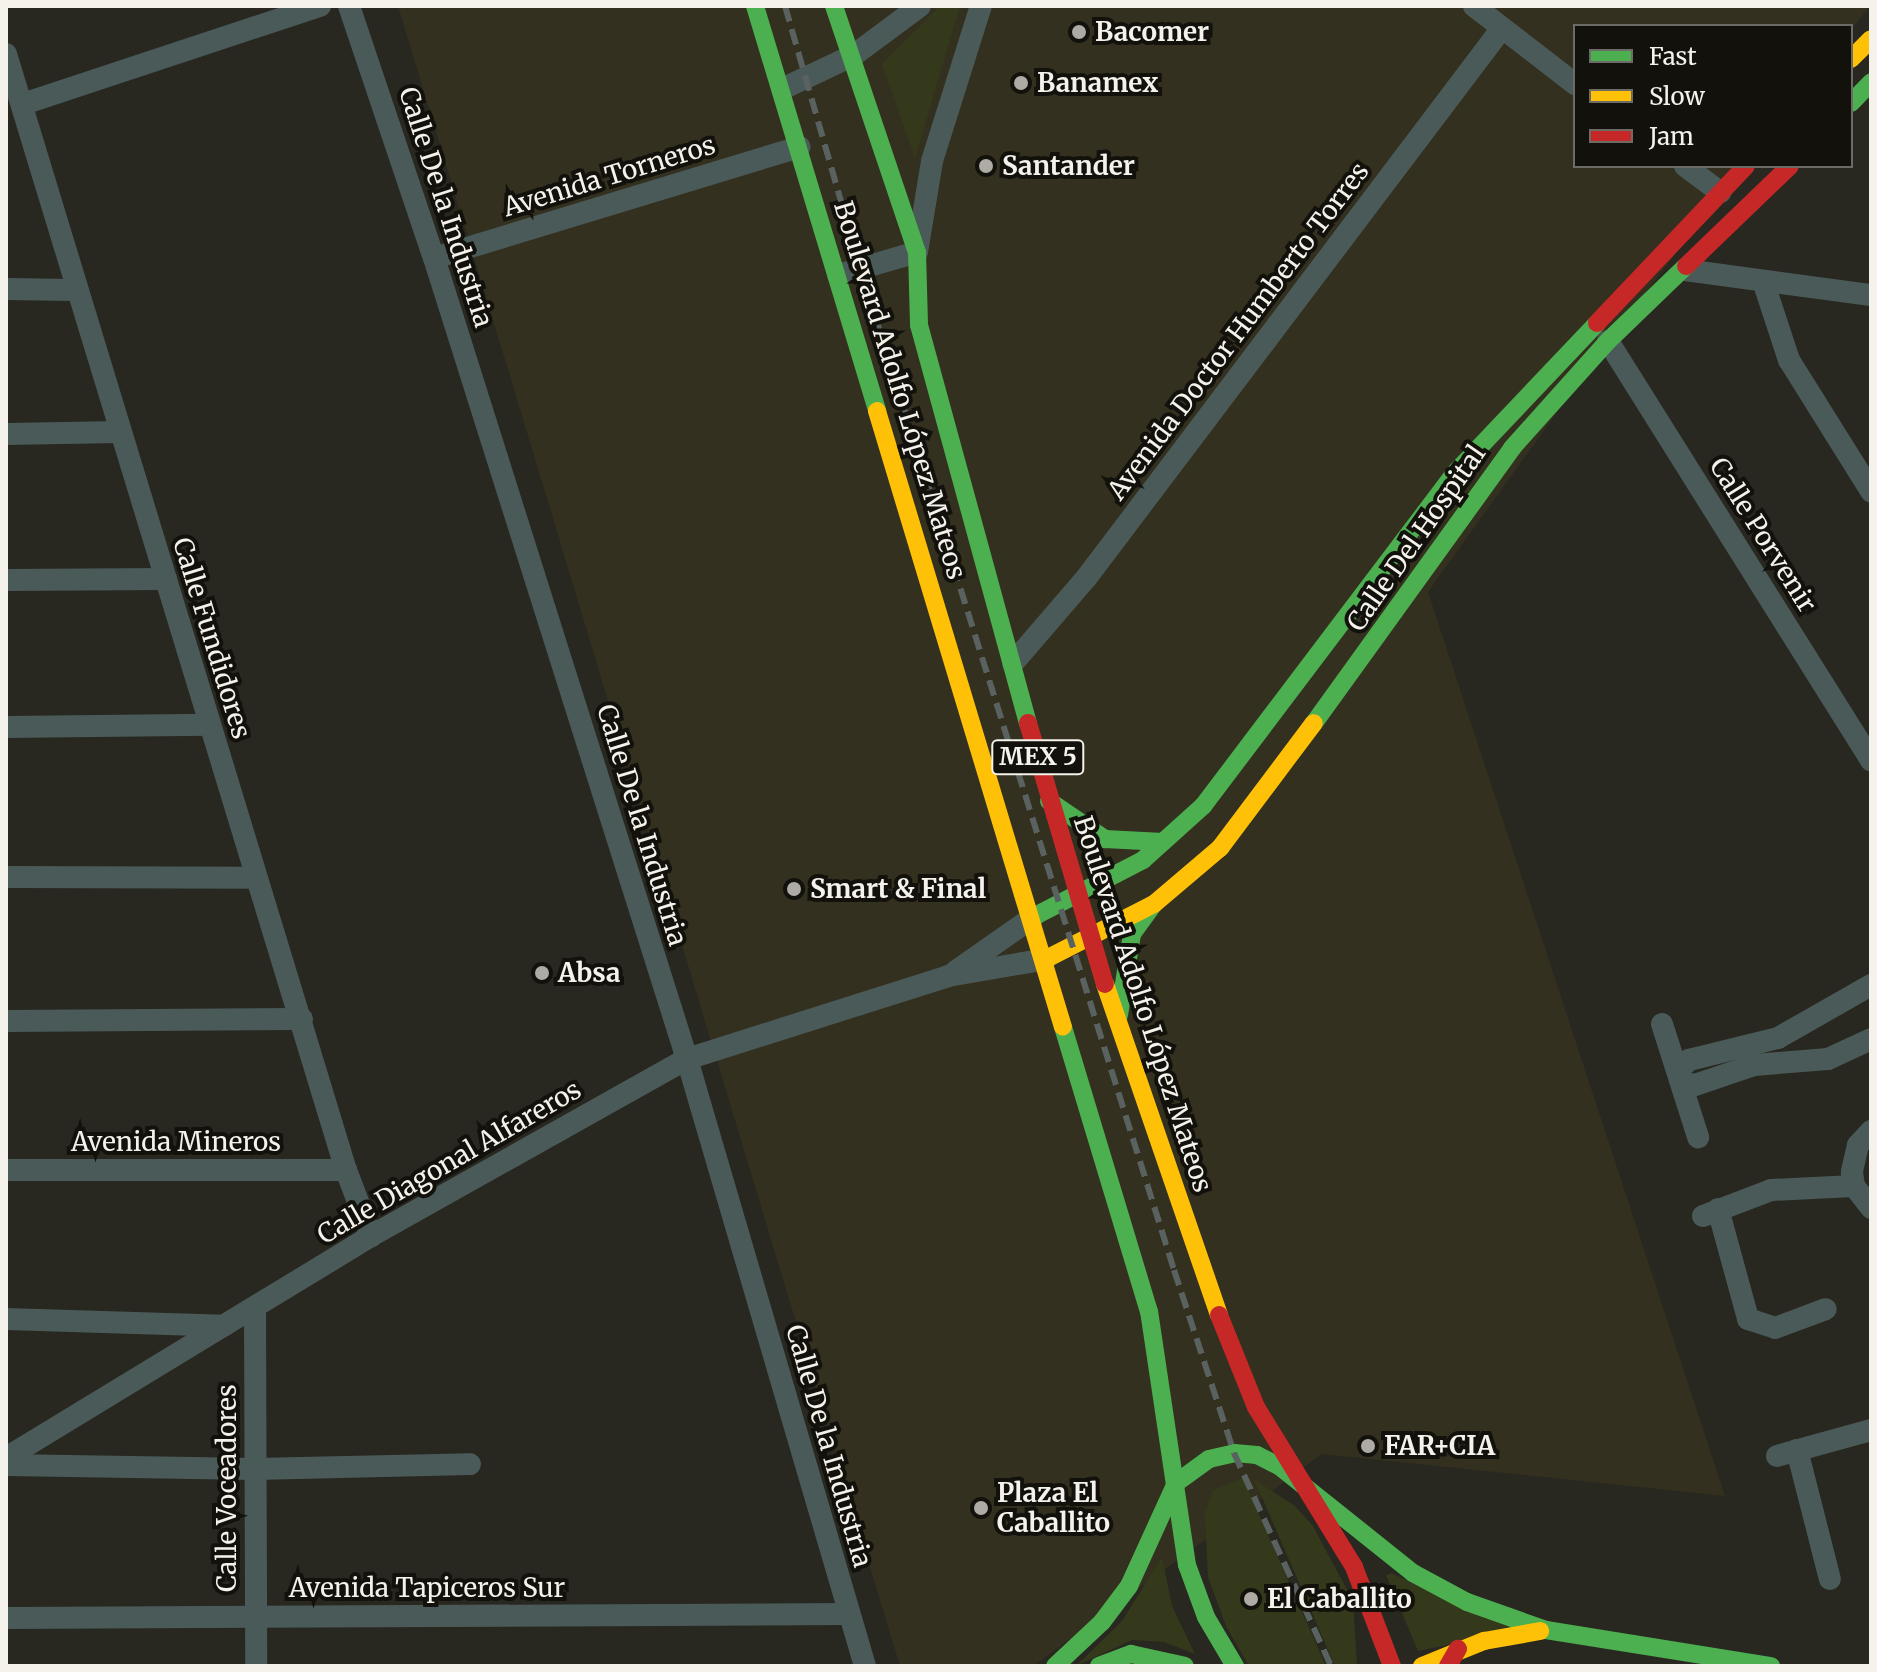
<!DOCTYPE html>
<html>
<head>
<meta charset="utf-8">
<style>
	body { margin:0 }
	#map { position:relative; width:1877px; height:1672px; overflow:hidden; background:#282720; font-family:Merriweather,serif }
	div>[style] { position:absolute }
	.built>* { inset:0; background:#34301f }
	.green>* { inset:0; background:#35391b }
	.street>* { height:22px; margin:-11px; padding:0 11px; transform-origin:11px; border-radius:11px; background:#4a5a58 }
	.fast>* { height:18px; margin:-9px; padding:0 9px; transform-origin:9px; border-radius:9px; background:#4caf50 }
	.slow>* { height:18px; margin:-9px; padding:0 9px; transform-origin:9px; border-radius:9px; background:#ffc107 }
	.jam>* { height:18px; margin:-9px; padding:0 9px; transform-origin:9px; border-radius:9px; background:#c62828 }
	.rail>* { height:6px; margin-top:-3px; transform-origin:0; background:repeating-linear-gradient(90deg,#596260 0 16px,transparent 0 24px) }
	.dots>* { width:22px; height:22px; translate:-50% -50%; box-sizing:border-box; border:4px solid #13110c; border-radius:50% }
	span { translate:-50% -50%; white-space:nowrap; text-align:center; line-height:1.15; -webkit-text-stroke:8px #13110c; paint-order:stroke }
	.shield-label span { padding:2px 6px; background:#13110c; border:2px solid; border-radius:6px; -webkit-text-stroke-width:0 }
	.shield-label { font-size:24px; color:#f4f2ea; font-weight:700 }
	.poi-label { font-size:26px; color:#f4f2ea; font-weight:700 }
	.left { translate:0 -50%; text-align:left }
	.street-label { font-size:26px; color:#f4f2ea }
	.frame { position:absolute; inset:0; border:8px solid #f4f2ea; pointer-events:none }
	.legend { position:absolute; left:1573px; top:24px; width:280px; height:144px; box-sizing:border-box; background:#13110c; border:2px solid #6d6b65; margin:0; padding:10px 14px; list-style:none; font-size:24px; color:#f4f2ea }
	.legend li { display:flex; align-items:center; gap:16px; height:40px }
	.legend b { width:40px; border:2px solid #6d6b65 }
</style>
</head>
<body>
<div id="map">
	<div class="built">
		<div style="clip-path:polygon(398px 6px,1870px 6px,1851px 30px,1575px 26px,1575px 166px,1744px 166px,1608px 341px,1428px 592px,1725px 1496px,1322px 1454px,1033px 1666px,900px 1666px)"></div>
	</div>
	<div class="green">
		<div style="clip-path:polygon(940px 6px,960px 6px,915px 158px,882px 64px)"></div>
		<div style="clip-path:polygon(1243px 1478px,1326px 1666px,1249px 1666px,1226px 1626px,1208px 1577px,1205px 1514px,1213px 1490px)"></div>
		<div style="clip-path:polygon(1254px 1479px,1295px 1506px,1313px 1526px,1353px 1601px,1357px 1666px,1335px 1666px)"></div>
		<div style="clip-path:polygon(1162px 1557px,1172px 1606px,1195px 1654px,1164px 1642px,1132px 1640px,1076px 1666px,1122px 1621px)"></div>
		<div style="clip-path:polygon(1391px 1573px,1520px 1630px,1418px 1651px,1386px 1575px)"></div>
	</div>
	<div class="street">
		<div style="left:349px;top:6px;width:266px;rotate:71.4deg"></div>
		<div style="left:434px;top:258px;width:840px;rotate:72.47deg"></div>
		<div style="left:687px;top:1059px;width:633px;rotate:73.66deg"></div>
		<div style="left:1474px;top:6px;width:128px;rotate:37.7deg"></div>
		<div style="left:6px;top:54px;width:1167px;rotate:73.06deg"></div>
		<div style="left:346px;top:1170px;width:71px;rotate:69.3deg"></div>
		<div style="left:782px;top:89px;width:80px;rotate:-25.3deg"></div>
		<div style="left:854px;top:55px;width:82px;rotate:-36.6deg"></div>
		<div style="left:23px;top:104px;width:313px;rotate:-18.3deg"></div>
		<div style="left:1685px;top:166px;width:44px;rotate:36.6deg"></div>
		<div style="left:434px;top:258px;width:382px;rotate:-16.9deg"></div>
		<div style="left:1685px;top:270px;width:188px;rotate:7.7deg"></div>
		<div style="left:838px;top:275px;width:82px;rotate:-16.2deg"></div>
		<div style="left:917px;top:252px;width:92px;rotate:-80.6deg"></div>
		<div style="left:932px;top:161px;width:163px;rotate:-72.5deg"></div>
		<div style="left:1764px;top:284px;width:80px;rotate:71.8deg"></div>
		<div style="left:1789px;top:360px;width:155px;rotate:58deg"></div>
		<div style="left:6px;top:289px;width:68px;rotate:0.8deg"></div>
		<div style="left:1608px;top:341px;width:495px;rotate:57.9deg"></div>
		<div style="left:6px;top:434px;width:113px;rotate:-1deg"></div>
		<div style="left:6px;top:580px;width:160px;rotate:-0.4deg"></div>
		<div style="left:1013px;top:663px;width:113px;rotate:-49.3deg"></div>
		<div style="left:1087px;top:577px;width:688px;rotate:-52.91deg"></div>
		<div style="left:6px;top:727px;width:203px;rotate:-0.6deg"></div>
		<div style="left:6px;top:877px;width:250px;rotate:0.2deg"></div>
		<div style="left:956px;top:971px;width:94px;rotate:-35deg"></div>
		<div style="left:6px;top:1021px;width:296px;rotate:-0.4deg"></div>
		<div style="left:1662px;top:1024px;width:119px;rotate:72.3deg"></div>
		<div style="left:1680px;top:1069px;width:13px;rotate:-45deg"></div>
		<div style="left:1689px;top:1060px;width:92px;rotate:-13.9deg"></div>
		<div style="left:1778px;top:1038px;width:107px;rotate:-29.7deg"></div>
		<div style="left:1684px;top:1083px;width:11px;rotate:10deg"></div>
		<div style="left:1695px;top:1085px;width:62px;rotate:-18.7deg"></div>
		<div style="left:1754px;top:1065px;width:74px;rotate:-4.6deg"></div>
		<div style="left:1828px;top:1059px;width:47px;rotate:-24.9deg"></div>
		<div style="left:1871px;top:1131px;width:19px;rotate:133deg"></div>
		<div style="left:1858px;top:1145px;width:28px;rotate:103deg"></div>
		<div style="left:1852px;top:1172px;width:14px;rotate:82deg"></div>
		<div style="left:1854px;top:1186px;width:28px;rotate:52deg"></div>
		<div style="left:6px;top:1170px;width:340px"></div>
		<div style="left:1718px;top:1209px;width:114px;rotate:74.7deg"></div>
		<div style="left:1748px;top:1319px;width:28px;rotate:18deg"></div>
		<div style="left:1775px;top:1328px;width:54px;rotate:-20.4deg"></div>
		<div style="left:1703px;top:1216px;width:73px;rotate:-20.9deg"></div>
		<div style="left:1771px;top:1190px;width:83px;rotate:-2.8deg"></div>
		<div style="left:255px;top:1309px;width:357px;rotate:89.8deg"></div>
		<div style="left:6px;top:1319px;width:218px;rotate:1.8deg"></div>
		<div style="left:1797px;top:1450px;width:133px;rotate:75.7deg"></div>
		<div style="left:1777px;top:1456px;width:98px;rotate:-15.5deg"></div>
		<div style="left:6px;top:1458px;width:427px;rotate:-31.3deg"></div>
		<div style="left:371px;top:1236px;width:362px;rotate:-29.3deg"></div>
		<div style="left:687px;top:1059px;width:274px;rotate:-17.6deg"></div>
		<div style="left:948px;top:976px;width:99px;rotate:-9.8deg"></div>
		<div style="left:6px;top:1465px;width:249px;rotate:0.9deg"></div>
		<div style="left:255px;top:1469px;width:215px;rotate:-1.3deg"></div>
		<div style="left:6px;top:1618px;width:843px;rotate:-0.27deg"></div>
	</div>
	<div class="fast">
		<div style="left:755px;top:6px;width:423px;rotate:73.2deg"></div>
		<div style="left:834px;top:6px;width:260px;rotate:71.4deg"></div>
		<div style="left:917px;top:252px;width:73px;rotate:88.4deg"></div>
		<div style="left:919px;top:325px;width:413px;rotate:74.7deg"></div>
		<div style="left:1851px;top:103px;width:29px;rotate:-46deg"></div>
		<div style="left:1314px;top:723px;width:339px;rotate:-54.2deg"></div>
		<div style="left:1512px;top:448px;width:144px;rotate:-48.1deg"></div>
		<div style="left:1608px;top:341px;width:108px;rotate:-43.9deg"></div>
		<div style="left:1049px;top:801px;width:68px;rotate:34.2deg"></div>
		<div style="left:1105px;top:839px;width:58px;rotate:3deg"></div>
		<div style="left:1033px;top:917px;width:124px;rotate:-27.4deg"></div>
		<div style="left:1143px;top:860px;width:81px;rotate:-42deg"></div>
		<div style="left:1203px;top:806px;width:415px;rotate:-52.9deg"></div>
		<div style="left:1453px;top:475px;width:209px;rotate:-46.5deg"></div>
		<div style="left:1119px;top:1015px;width:82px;rotate:-80.9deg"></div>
		<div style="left:1132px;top:934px;width:37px;rotate:-54deg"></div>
		<div style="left:1063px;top:1027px;width:297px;rotate:73.2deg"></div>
		<div style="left:1149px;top:1311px;width:257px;rotate:81.5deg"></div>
		<div style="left:1187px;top:1565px;width:55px;rotate:69.9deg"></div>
		<div style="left:1206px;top:1617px;width:57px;rotate:59.4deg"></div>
		<div style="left:1055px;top:1666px;width:64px;rotate:-43.1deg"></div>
		<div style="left:1102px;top:1622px;width:45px;rotate:-53.1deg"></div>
		<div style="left:1129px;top:1586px;width:113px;rotate:-65.5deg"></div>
		<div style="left:1176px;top:1483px;width:41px;rotate:-36deg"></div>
		<div style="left:1209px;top:1459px;width:26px;rotate:-13deg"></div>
		<div style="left:1234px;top:1453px;width:23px;rotate:5deg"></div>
		<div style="left:1257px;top:1455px;width:25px;rotate:27deg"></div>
		<div style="left:1279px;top:1466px;width:171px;rotate:38.6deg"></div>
		<div style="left:1413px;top:1573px;width:61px;rotate:28.2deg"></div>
		<div style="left:1467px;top:1602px;width:84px;rotate:19.5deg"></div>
		<div style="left:1546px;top:1630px;width:228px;rotate:9.1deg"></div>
		<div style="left:1099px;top:1666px;width:34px;rotate:-21deg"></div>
		<div style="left:1131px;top:1654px;width:55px;rotate:12.5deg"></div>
	</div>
	<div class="slow">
		<div style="left:1851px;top:59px;width:28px;rotate:-45deg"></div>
		<div style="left:877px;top:411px;width:643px;rotate:73.2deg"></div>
		<div style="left:1046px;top:959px;width:121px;rotate:-27deg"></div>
		<div style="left:1154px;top:904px;width:87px;rotate:-40.3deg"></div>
		<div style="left:1220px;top:848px;width:156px;rotate:-53.1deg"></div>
		<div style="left:1105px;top:984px;width:350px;rotate:71deg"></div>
		<div style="left:1422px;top:1666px;width:67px;rotate:-22deg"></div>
		<div style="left:1484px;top:1641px;width:57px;rotate:-10.1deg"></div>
	</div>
	<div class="jam">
		<div style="left:1686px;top:266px;width:144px;rotate:-43.9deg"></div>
		<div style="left:1597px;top:323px;width:216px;rotate:-46.5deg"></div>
		<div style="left:1028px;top:723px;width:272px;rotate:73.6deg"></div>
		<div style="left:1219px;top:1315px;width:99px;rotate:68.1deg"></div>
		<div style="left:1256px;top:1407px;width:188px;rotate:58.5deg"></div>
		<div style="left:1354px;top:1567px;width:106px;rotate:69deg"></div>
		<div style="left:1448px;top:1666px;width:20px;rotate:-60deg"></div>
	</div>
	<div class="rail">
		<div style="left:785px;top:6px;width:273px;rotate:74deg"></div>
		<div style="left:860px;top:268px;width:1050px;rotate:72.6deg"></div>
		<div style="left:1174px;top:1270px;width:193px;rotate:71.8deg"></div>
		<div style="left:1234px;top:1453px;width:234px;rotate:65.5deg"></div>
	</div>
	<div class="dots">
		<div style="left:1079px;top:32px;background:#adaba3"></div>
		<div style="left:1021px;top:83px;background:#adaba3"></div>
		<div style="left:986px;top:166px;background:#adaba3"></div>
		<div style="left:794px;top:889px;background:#adaba3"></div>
		<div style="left:542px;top:973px;background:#adaba3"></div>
		<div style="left:1368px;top:1446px;background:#adaba3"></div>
		<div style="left:981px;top:1508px;background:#adaba3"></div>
		<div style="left:1251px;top:1599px;background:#adaba3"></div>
	</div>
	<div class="shield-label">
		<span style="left:1038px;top:757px">MEX 5</span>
	</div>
	<div class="poi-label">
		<span class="left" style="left:1095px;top:32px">Bacomer</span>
		<span class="left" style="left:1037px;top:83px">Banamex</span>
		<span class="left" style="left:1002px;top:166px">Santander</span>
		<span class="left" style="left:810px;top:889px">Smart &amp; Final</span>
		<span class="left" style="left:558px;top:973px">Absa</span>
		<span class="left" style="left:1384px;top:1446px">FAR+CIA</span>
		<span class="left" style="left:997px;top:1508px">Plaza El<br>Caballito</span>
		<span class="left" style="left:1267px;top:1599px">El Caballito</span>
	</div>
	<div class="street-label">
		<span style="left:609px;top:176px;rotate:-17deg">Avenida Torneros</span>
		<span style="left:446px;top:207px;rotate:72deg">Calle De la Industria</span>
		<span style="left:1238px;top:331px;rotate:-53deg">Avenida Doctor Humberto Torres</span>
		<span style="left:900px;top:390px;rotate:73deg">Boulevard Adolfo López Mateos</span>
		<span style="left:1763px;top:535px;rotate:58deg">Calle Porvenir</span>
		<span style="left:1416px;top:538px;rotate:-55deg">Calle Del Hospital</span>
		<span style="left:212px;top:638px;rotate:73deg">Calle Fundidores</span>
		<span style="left:642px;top:825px;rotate:73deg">Calle De la Industria</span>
		<span style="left:1143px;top:1004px;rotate:72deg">Boulevard Adolfo López Mateos</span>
		<span style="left:176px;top:1142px">Avenida Mineros</span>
		<span style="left:449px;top:1162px;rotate:-30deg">Calle Diagonal Alfareros</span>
		<span style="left:829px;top:1446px;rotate:74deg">Calle De la Industria</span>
		<span style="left:227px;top:1488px;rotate:-90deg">Calle Voceadores</span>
		<span style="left:427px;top:1588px">Avenida Tapiceros Sur</span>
	</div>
	<div class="frame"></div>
	<ul class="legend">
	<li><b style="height:10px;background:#4caf50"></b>Fast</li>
	<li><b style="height:10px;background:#ffc107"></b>Slow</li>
	<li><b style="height:10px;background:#c62828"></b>Jam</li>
	</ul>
</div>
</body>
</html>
